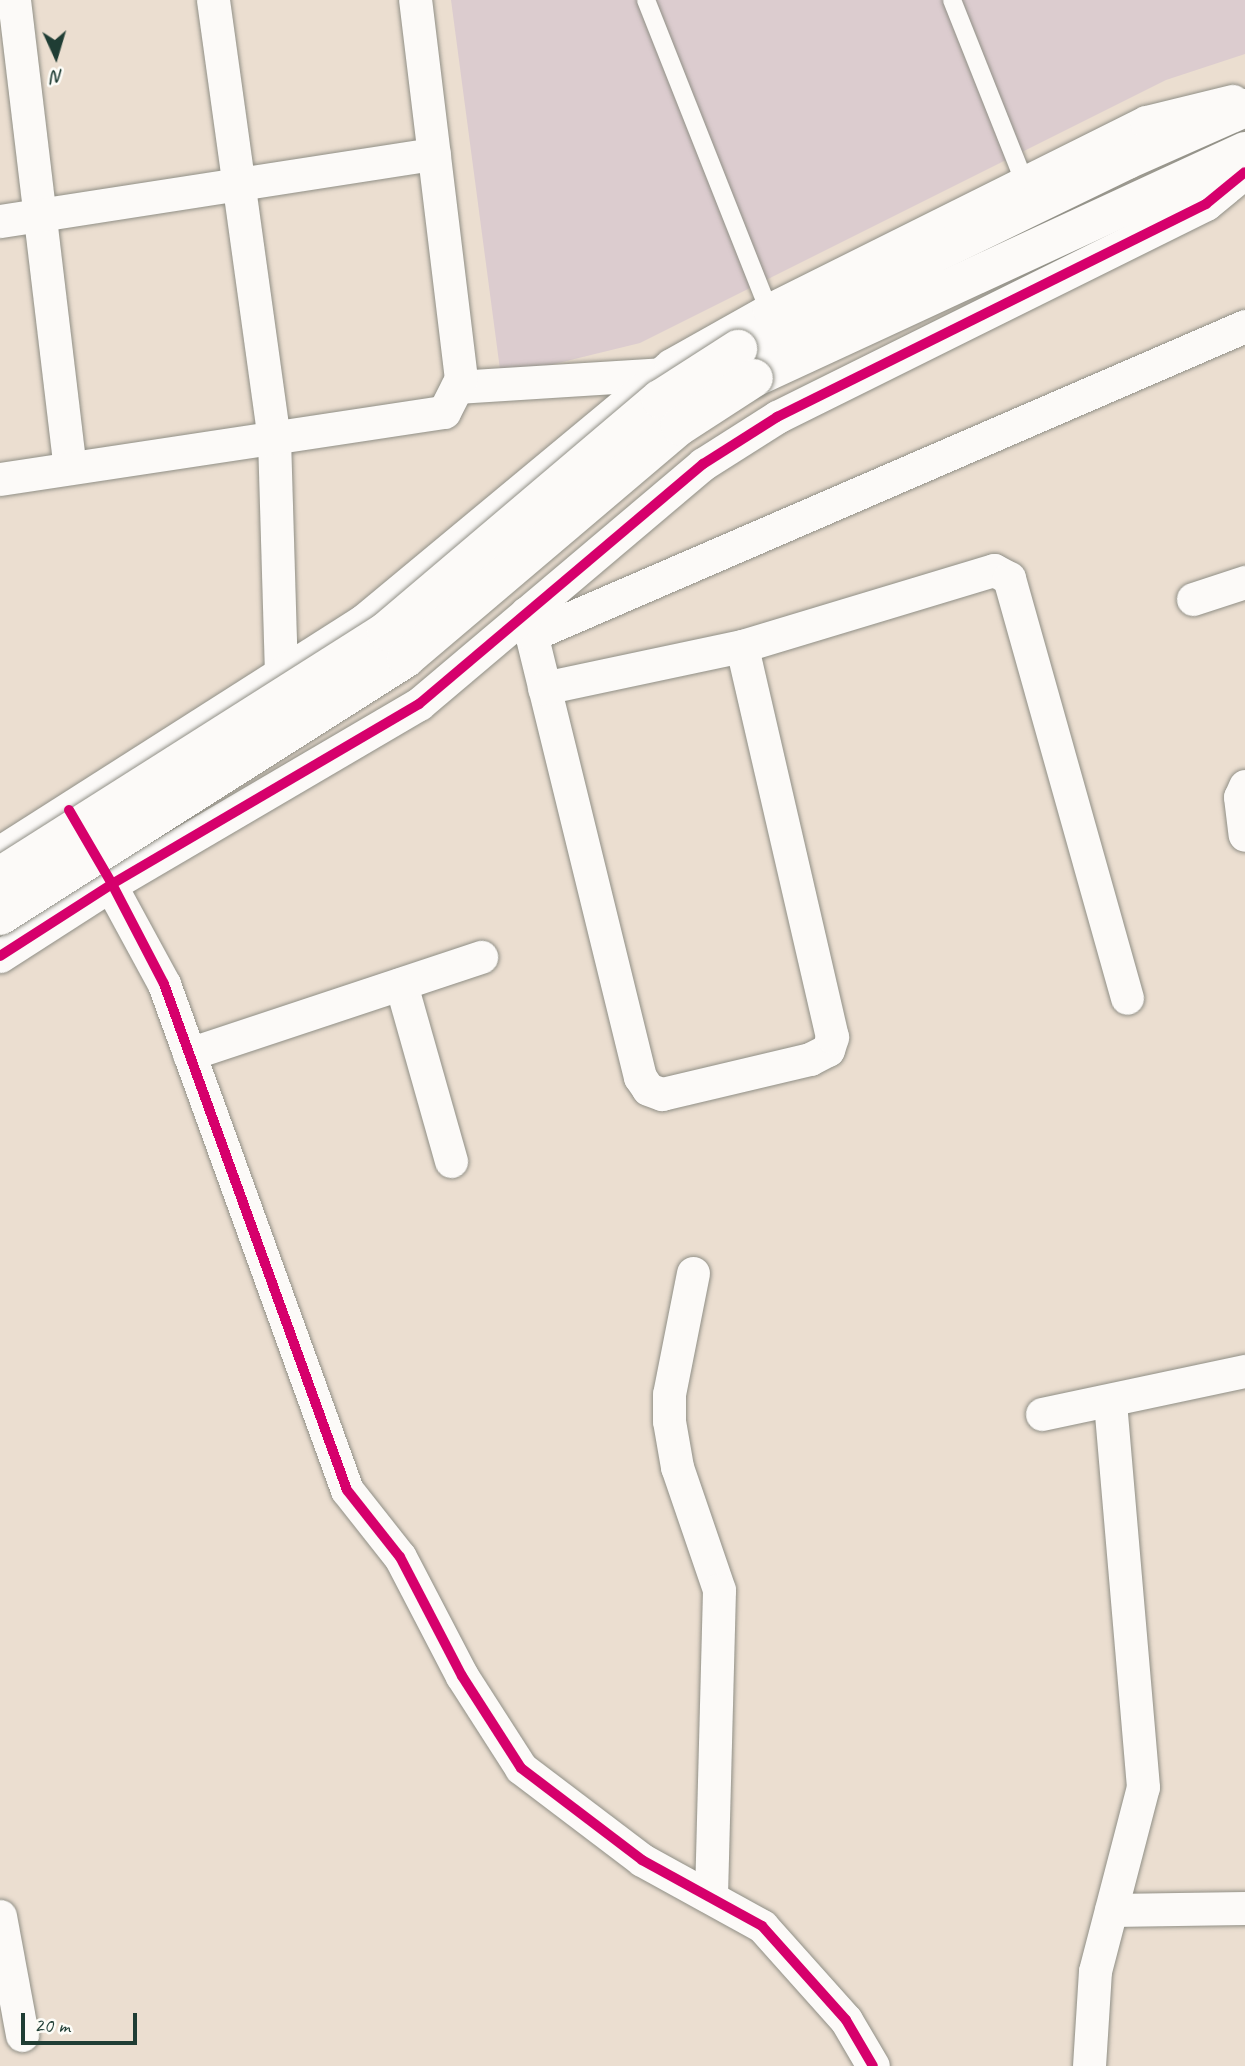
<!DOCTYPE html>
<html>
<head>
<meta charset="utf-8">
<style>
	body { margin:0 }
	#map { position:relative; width:1245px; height:2066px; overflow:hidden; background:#ebded0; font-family:Caveat,sans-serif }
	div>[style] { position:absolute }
	.industrial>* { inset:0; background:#dccccf }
	.roads { filter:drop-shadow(0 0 2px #908f86) drop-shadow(0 0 2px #908f86) }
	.service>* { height:18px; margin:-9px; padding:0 9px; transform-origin:9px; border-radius:9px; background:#fcfaf8 }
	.minor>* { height:33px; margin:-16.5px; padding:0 16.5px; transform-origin:16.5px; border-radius:16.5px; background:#fcfaf8 }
	.tertiary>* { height:38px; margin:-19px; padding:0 19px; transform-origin:19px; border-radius:19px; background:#fcfaf8 }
	.bridges { filter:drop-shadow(0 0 2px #908f86) drop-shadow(0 0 2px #908f86) }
	.tertiary-bridge>* { height:38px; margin:-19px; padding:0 19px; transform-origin:19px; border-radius:19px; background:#fcfaf8 }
	.cycleway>* { height:10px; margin:-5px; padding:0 5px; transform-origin:5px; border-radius:5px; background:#d6006c }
	span { translate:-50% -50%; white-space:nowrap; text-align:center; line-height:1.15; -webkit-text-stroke:7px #fdfcf7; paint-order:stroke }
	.north { position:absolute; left:21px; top:21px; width:70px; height:70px; -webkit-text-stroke:5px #fdfcf7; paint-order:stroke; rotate:176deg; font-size:19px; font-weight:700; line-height:28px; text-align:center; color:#1f3d34 }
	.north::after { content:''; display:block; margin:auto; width:24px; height:32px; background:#1f3d34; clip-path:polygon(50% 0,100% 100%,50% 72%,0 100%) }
	.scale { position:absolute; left:21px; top:2013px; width:116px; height:32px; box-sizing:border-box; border:4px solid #1f3d34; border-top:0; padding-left:9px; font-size:21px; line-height:24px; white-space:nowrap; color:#1f3d34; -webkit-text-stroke:5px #fdfcf7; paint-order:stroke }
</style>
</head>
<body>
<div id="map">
	<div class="industrial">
		<div style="clip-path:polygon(451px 0,1245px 0,1245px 54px,1166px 80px,640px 343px,501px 377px)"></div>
	</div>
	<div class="roads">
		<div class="service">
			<div style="left:646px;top:0;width:334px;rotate:68.4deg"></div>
			<div style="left:952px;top:0;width:197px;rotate:68.3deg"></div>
		</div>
		<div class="minor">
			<div style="left:14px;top:0;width:471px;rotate:83.2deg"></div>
			<div style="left:213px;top:0;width:442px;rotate:82.1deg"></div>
			<div style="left:274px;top:438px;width:236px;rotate:88.3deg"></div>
			<div style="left:0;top:221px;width:439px;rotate:-8.8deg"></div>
			<div style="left:457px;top:387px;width:204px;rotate:-3.6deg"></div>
			<div style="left:0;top:479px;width:449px;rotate:-8.6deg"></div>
			<div style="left:444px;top:412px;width:37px;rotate:-63deg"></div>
			<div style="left:461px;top:379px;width:382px;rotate:-96.9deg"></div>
			<div style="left:1193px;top:599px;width:55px;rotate:-18.1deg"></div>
			<div style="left:526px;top:613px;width:478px;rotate:76.2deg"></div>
			<div style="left:640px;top:1077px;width:14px;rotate:56deg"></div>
			<div style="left:648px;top:1089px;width:15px;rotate:20deg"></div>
			<div style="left:662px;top:1094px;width:152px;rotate:-13.3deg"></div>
			<div style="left:810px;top:1059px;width:20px;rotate:-27deg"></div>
			<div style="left:828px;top:1050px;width:14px;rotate:-73deg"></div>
			<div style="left:832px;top:1037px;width:401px;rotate:-103deg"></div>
			<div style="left:531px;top:635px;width:778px;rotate:-23.4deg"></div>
			<div style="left:544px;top:688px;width:202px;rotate:-12deg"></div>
			<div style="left:742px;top:646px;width:263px;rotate:-16.8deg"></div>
			<div style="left:994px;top:570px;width:17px;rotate:28deg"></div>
			<div style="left:1009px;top:578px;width:436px;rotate:74.3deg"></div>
			<div style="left:1245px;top:786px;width:12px;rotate:114deg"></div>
			<div style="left:1240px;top:797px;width:38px;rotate:83deg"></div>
			<div style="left:82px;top:833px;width:172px;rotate:61.5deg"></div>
			<div style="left:164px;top:984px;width:538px;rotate:70.12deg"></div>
			<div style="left:347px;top:1490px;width:85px;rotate:51.7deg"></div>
			<div style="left:400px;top:1557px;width:134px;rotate:62.5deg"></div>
			<div style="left:462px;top:1676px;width:109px;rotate:57.3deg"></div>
			<div style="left:521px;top:1768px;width:152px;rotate:37.2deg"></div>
			<div style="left:642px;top:1860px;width:137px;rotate:28.8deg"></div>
			<div style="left:762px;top:1926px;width:126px;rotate:48.2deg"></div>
			<div style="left:846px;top:2020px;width:53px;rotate:59.6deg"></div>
			<div style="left:0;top:852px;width:430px;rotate:-32.5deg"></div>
			<div style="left:363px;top:621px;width:400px;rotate:-39.7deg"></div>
			<div style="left:671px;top:365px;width:112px;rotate:-29.3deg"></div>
			<div style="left:769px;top:310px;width:421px;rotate:-26.5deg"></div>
			<div style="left:1146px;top:122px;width:89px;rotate:-13.7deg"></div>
			<div style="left:0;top:956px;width:133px;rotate:-32.7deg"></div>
			<div style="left:112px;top:884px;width:356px;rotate:-30.4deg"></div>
			<div style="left:419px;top:704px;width:372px;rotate:-40.2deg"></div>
			<div style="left:703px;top:464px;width:88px;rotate:-32.4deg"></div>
			<div style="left:777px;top:417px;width:479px;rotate:-26.4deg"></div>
			<div style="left:1206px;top:204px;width:50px;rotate:-39.4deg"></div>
			<div style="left:401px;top:984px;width:184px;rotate:74.2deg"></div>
			<div style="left:189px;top:1054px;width:308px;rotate:-18.4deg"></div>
			<div style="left:693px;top:1273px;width:123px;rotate:101.2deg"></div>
			<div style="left:669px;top:1394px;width:27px;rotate:90deg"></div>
			<div style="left:669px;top:1421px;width:47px;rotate:80.1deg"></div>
			<div style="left:677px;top:1467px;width:130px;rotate:71.1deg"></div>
			<div style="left:719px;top:1590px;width:307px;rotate:91.5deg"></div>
			<div style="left:1042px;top:1414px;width:208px;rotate:-12deg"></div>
			<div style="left:1111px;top:1910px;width:134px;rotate:-0.9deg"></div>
			<div style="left:0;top:1916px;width:121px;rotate:79.5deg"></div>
			<div style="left:1089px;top:2066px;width:95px;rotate:-86.4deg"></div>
			<div style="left:1095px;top:1971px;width:190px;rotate:-75.4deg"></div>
			<div style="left:1143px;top:1787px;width:386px;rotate:-94.9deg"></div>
		</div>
		<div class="tertiary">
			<div style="left:738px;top:349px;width:432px;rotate:-25.9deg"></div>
			<div style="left:1127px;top:160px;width:129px;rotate:-23.8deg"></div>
			<div style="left:754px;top:378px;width:541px;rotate:-24.81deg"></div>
		</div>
	</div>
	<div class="bridges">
		<div class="tertiary-bridge">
			<div style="left:0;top:876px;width:457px;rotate:-32.4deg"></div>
			<div style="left:386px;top:631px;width:359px;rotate:-40.3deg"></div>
			<div style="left:660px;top:399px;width:93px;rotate:-32.7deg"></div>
			<div style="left:0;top:916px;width:481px;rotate:-32.4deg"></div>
			<div style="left:406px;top:658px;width:359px;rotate:-40.3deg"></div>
			<div style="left:680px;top:426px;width:88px;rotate:-33deg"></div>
		</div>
	</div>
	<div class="cycleway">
		<div style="left:69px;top:810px;width:86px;rotate:59.8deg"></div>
		<div style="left:112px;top:884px;width:113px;rotate:62.5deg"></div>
		<div style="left:164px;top:984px;width:538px;rotate:70.12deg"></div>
		<div style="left:347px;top:1490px;width:85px;rotate:51.7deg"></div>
		<div style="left:400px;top:1557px;width:134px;rotate:62.5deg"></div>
		<div style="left:462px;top:1676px;width:109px;rotate:57.3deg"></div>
		<div style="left:521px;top:1768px;width:152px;rotate:37.2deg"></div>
		<div style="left:642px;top:1860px;width:137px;rotate:28.8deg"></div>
		<div style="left:762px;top:1926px;width:126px;rotate:48.2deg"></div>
		<div style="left:846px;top:2020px;width:53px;rotate:59.6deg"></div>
		<div style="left:0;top:956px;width:133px;rotate:-32.7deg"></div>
		<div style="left:112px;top:884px;width:356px;rotate:-30.4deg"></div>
		<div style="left:419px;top:704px;width:372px;rotate:-40.2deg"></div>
		<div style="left:703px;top:464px;width:88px;rotate:-32.4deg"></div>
		<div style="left:777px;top:417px;width:479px;rotate:-26.4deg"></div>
		<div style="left:1206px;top:204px;width:50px;rotate:-39.4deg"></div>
	</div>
	<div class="north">N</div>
	<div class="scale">20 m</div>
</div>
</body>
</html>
